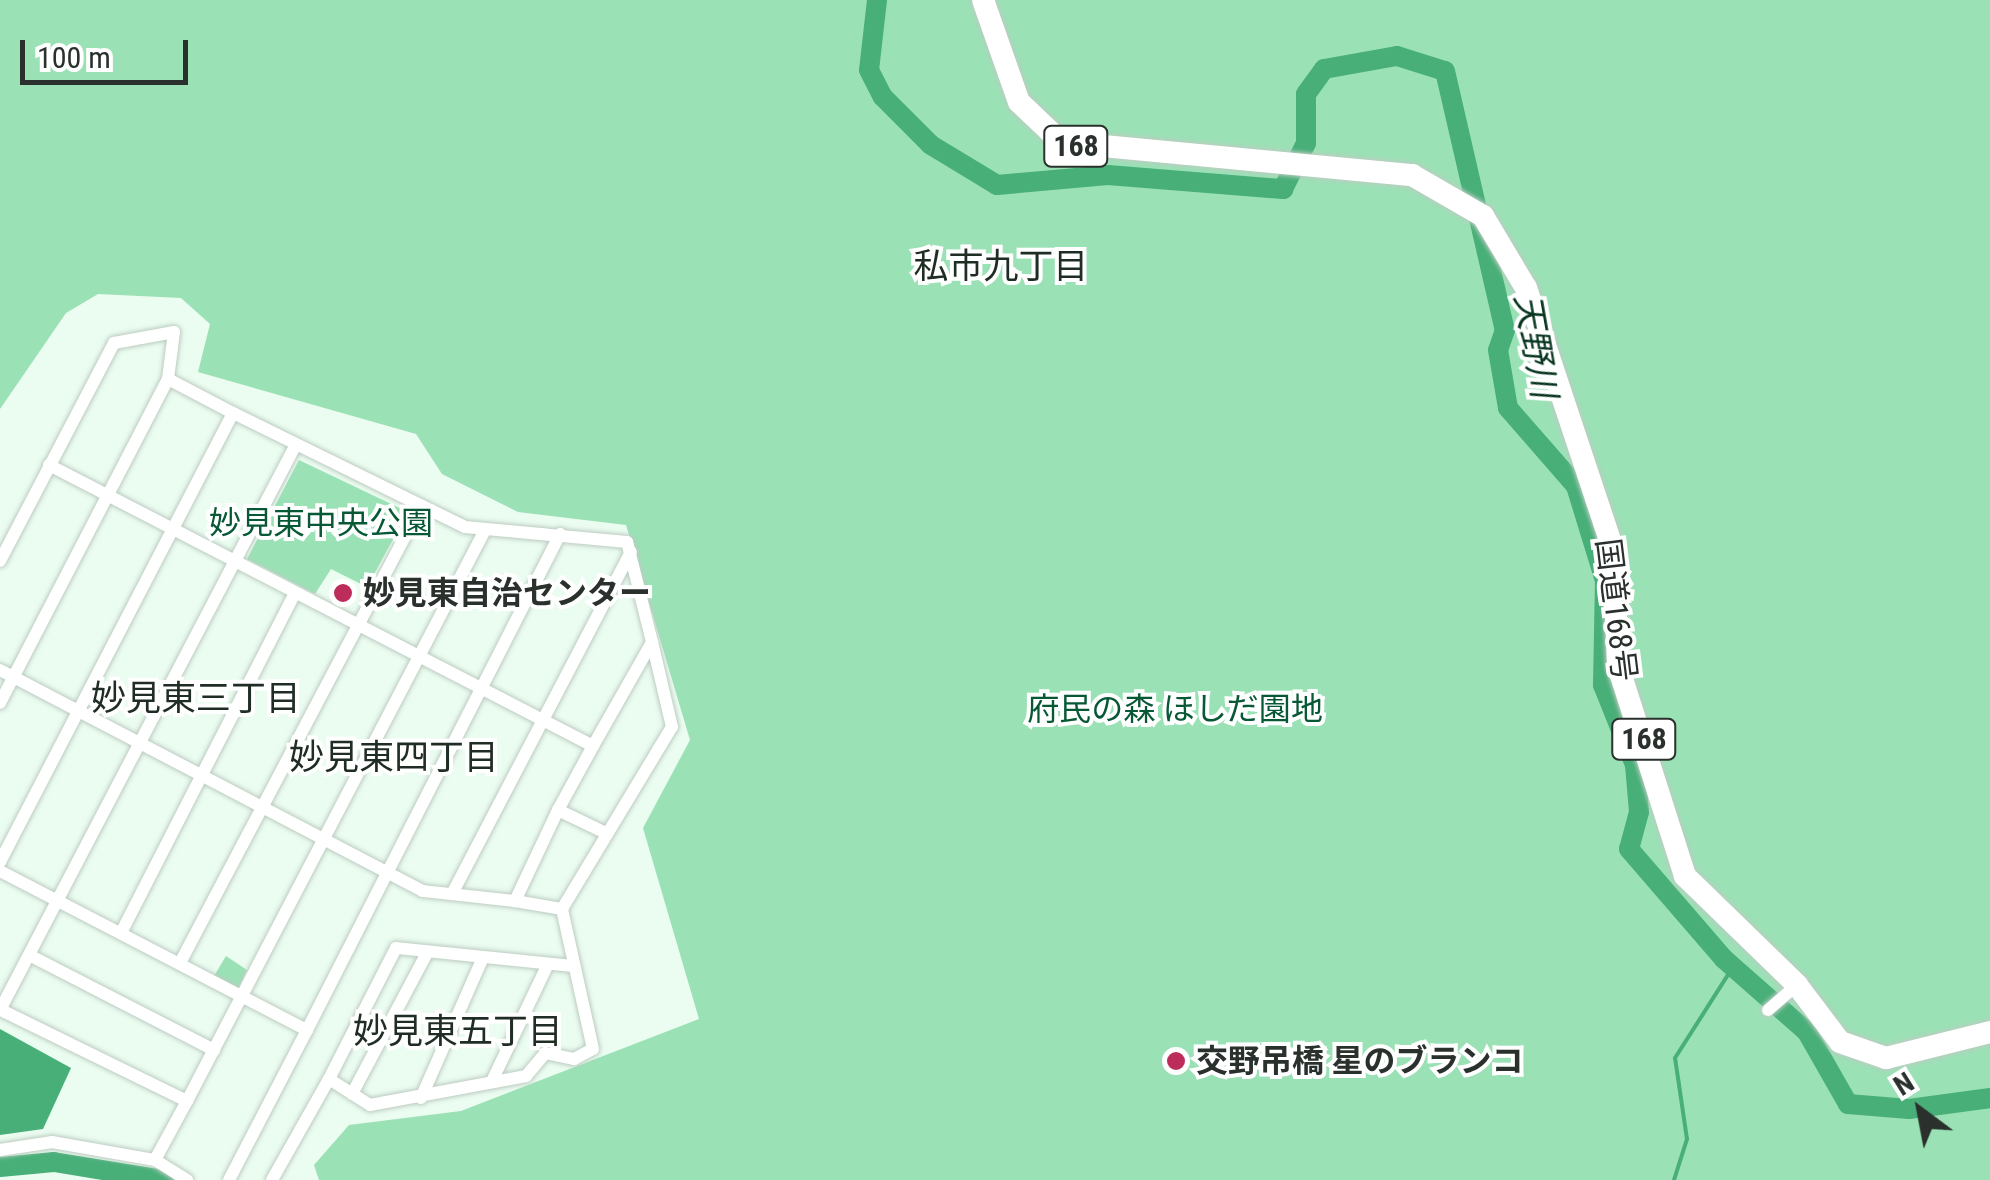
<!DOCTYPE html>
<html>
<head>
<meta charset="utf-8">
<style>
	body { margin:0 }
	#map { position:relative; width:1990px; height:1180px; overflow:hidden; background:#ebfcf0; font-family:"Roboto Condensed","Noto Sans JP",sans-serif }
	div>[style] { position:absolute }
	.green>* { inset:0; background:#9be1b6 }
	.water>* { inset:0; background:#48af78 }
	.stream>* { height:4px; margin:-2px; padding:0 2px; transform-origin:2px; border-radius:2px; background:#48af78 }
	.river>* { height:20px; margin:-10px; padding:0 10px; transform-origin:10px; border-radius:10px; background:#48af78 }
	.roads { filter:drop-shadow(0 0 2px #bcccc1) drop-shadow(0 0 2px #bcccc1) }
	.street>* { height:12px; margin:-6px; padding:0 6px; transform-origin:6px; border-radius:6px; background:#fff }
	.highway>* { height:22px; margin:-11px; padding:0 11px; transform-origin:11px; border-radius:11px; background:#fff }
	.dots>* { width:28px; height:28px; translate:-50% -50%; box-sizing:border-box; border:5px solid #fff; border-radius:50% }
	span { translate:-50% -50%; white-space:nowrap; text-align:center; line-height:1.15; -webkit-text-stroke:8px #fff; paint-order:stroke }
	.shield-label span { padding:2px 8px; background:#fff; border:2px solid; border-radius:8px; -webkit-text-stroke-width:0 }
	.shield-label { font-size:30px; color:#2a312d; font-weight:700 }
	.park-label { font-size:32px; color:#075835 }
	.poi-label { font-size:32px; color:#2a312d; font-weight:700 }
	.left { translate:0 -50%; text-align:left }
	.street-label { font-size:32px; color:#2a312d }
	.neighbourhood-label { font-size:35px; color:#202d24 }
	.water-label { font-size:35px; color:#07351f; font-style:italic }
	.north { position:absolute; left:1870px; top:1060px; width:100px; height:100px; -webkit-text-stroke:8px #fff; paint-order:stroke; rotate:328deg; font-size:28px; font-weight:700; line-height:40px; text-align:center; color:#2a312d }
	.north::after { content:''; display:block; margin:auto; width:35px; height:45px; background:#2a312d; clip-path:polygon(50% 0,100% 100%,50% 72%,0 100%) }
	.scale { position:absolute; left:20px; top:40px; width:168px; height:45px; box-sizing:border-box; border:5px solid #2a312d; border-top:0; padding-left:12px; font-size:30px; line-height:35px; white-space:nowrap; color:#2a312d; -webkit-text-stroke:8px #fff; paint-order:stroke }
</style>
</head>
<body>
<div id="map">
	<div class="green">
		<div style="clip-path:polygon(0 0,1990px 0,1990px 1180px,319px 1180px,314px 1165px,349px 1125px,461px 1111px,699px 1019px,643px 828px,690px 740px,626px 525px,518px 512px,442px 474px,416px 434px,198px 372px,210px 324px,181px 298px,98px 294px,66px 313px,0 409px)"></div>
		<div style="clip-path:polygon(299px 460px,408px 512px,367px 587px,331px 569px,315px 594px,247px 559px)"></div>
		<div style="clip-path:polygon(226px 956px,247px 970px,238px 989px,214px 976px)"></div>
	</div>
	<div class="water">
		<div style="clip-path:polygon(0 1029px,71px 1068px,43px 1129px,0 1135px)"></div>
	</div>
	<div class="stream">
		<div style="left:1674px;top:1180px;width:43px;rotate:-72.4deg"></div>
		<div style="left:1687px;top:1139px;width:82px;rotate:-98.4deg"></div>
		<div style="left:1675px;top:1058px;width:108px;rotate:-57.5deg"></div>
	</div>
	<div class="river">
		<div style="left:877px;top:0;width:70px;rotate:96.5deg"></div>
		<div style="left:869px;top:70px;width:30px;rotate:63deg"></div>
		<div style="left:883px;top:97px;width:68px;rotate:45deg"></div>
		<div style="left:931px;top:145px;width:77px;rotate:31.2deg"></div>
		<div style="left:997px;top:185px;width:111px;rotate:-5.1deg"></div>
		<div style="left:1108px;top:175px;width:176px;rotate:4.6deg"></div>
		<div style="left:1283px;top:189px;width:51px;rotate:-63.4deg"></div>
		<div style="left:1306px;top:143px;width:49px;rotate:-90deg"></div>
		<div style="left:1306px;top:94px;width:31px;rotate:-54deg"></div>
		<div style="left:1324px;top:69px;width:74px;rotate:-10.1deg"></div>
		<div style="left:1397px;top:56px;width:50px;rotate:17.4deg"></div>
		<div style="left:1445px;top:71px;width:266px;rotate:77deg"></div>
		<div style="left:1505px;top:330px;width:21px;rotate:109deg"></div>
		<div style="left:1498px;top:350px;width:59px;rotate:80.2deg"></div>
		<div style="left:1508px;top:408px;width:103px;rotate:48.9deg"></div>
		<div style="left:1576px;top:486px;width:99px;rotate:73deg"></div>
		<div style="left:1605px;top:581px;width:104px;rotate:91.1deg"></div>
		<div style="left:1603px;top:685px;width:86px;rotate:68.2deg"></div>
		<div style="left:1635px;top:765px;width:47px;rotate:85.1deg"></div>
		<div style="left:1639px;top:812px;width:38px;rotate:105deg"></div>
		<div style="left:1629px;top:849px;width:145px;rotate:49.2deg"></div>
		<div style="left:1724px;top:959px;width:111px;rotate:41.3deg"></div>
		<div style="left:1807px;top:1032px;width:83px;rotate:60.3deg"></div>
		<div style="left:1848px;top:1104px;width:61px;rotate:4.7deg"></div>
		<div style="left:1909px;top:1109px;width:82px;rotate:-7.7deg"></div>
		<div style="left:0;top:1167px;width:54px;rotate:-5.3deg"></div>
		<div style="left:54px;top:1162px;width:111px;rotate:9.3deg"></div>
	</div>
	<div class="roads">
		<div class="street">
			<div style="left:49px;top:465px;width:612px;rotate:27.32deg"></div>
			<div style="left:593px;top:746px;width:120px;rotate:-60.4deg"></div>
			<div style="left:652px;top:642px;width:103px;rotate:-104deg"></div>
			<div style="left:627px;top:542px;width:163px;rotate:-174.7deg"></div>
			<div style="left:465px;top:527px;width:258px;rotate:-153.8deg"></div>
			<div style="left:0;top:561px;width:246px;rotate:-62.4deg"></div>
			<div style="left:114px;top:343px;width:61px;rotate:-10.4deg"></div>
			<div style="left:174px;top:332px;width:47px;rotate:97.3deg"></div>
			<div style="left:168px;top:379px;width:73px;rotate:27.6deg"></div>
			<div style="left:233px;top:413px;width:506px;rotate:117.43deg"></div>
			<div style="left:0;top:670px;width:477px;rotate:27.6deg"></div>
			<div style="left:423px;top:891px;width:93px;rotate:6.2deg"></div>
			<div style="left:0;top:703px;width:365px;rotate:-62.6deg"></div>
			<div style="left:593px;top:746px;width:73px;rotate:118.7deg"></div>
			<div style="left:558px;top:810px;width:51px;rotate:25.6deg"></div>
			<div style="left:558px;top:810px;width:101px;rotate:115.3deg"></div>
			<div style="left:515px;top:901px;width:48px;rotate:9.7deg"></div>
			<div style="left:0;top:871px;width:346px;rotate:27.4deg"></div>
			<div style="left:307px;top:1030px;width:557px;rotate:-62.97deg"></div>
			<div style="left:452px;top:894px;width:386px;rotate:-62.4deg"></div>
			<div style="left:122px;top:931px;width:380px;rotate:-62.9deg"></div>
			<div style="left:31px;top:956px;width:206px;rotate:27.2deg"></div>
			<div style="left:180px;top:963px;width:517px;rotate:-62.19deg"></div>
			<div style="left:0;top:1010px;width:634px;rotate:-62.38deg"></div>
			<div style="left:1768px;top:1010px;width:38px;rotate:-41deg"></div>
			<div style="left:3px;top:1011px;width:205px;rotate:26.1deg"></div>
			<div style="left:187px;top:1101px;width:67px;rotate:118.5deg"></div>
			<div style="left:155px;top:1160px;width:38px;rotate:32deg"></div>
			<div style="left:329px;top:1079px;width:147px;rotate:-62.9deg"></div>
			<div style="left:396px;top:948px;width:179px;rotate:5.8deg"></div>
			<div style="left:492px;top:1081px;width:127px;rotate:-64.4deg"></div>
			<div style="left:352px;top:1094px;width:157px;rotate:-62deg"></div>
			<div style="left:421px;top:1098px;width:149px;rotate:-66.2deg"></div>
			<div style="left:187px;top:1101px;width:642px;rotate:-62.44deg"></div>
			<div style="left:0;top:1150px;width:53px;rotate:-8.7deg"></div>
			<div style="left:52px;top:1142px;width:105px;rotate:9.9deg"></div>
			<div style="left:229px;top:1180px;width:169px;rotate:-62.5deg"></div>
			<div style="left:272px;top:1180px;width:116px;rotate:-60.6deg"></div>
			<div style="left:329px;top:1079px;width:49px;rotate:32.4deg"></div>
			<div style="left:370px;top:1105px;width:159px;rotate:-10.5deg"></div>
			<div style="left:526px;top:1076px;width:30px;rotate:-50deg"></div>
			<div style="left:545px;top:1053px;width:30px;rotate:12deg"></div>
			<div style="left:574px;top:1059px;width:21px;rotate:-28deg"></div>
			<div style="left:593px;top:1049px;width:143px;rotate:-102.5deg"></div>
			<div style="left:562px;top:909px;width:213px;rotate:-58.9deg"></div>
			<div style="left:672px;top:727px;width:87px;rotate:-103.2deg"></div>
		</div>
		<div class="highway">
			<div style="left:983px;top:0;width:108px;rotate:70.6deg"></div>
			<div style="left:1019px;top:102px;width:58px;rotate:43.6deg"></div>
			<div style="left:1061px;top:142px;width:353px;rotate:5.4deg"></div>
			<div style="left:1412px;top:175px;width:82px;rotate:30deg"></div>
			<div style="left:1483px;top:216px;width:84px;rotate:59.2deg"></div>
			<div style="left:1526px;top:288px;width:276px;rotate:71.6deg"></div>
			<div style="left:1613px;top:550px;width:116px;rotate:87.5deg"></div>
			<div style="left:1618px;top:666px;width:220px;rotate:72.3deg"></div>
			<div style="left:1685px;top:876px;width:156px;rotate:44.2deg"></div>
			<div style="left:1797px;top:985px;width:71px;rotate:53deg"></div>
			<div style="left:1840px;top:1042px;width:49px;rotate:19.2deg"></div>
			<div style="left:1886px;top:1058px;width:107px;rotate:-14deg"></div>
		</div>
	</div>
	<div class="dots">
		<div style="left:343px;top:593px;background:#bc2d5b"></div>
		<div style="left:1176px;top:1061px;background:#bc2d5b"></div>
	</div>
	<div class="shield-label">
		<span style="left:1076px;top:146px">168</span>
		<span style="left:1644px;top:739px">168</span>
	</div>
	<div class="park-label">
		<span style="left:321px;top:523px">妙見東中央公園</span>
		<span style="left:1175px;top:709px">府民の森 ほしだ園地</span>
	</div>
	<div class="poi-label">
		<span class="left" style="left:363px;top:593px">妙見東自治センター</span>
		<span class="left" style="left:1196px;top:1061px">交野吊橋 星のブランコ</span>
	</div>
	<div class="street-label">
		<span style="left:1616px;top:610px;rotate:83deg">国道168号</span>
	</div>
	<div class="neighbourhood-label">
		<span style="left:1001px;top:267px">私市九丁目</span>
		<span style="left:196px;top:699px">妙見東三丁目</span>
		<span style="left:394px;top:758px">妙見東四丁目</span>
		<span style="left:458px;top:1032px">妙見東五丁目</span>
	</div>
	<div class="water-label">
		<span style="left:1535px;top:346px;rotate:80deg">天野川</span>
	</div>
	<div class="north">N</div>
	<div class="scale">100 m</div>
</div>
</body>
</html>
